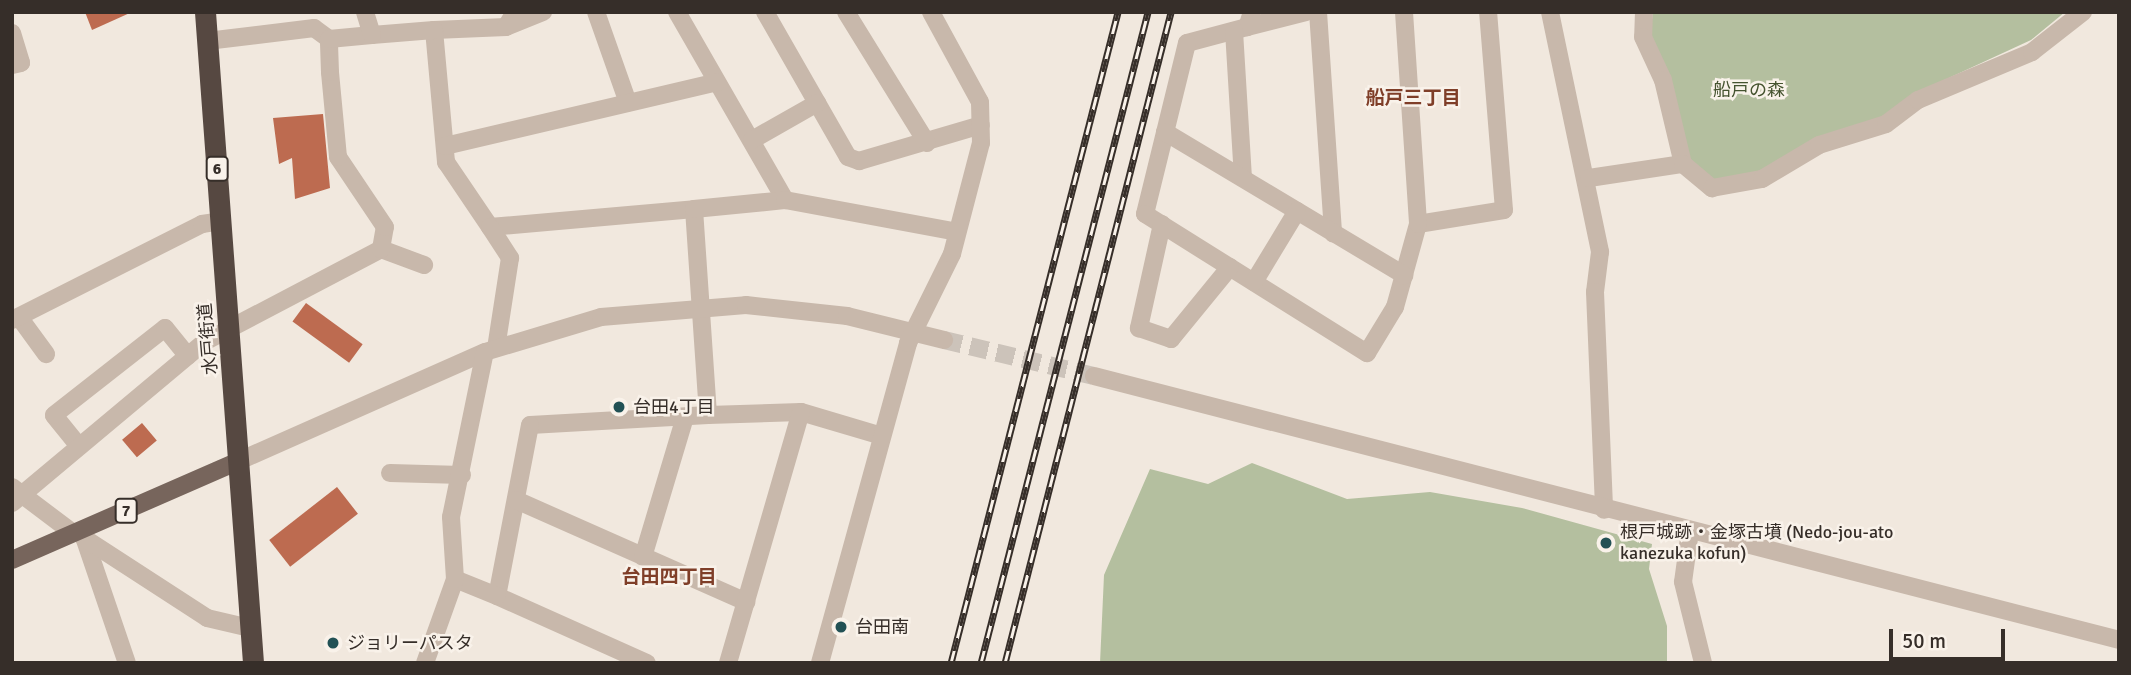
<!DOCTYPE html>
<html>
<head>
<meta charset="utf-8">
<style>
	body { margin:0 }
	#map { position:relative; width:2131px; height:675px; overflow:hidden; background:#f1e8de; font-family:Signika,"Noto Sans JP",sans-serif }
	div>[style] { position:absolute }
	.green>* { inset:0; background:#b4bf9f }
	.building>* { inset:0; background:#bd6b50; transform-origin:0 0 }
	.minor-tunnel>* { height:18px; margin-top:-9px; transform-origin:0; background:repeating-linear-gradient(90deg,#ccc3ba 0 18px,transparent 0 27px) }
	.minor>* { height:18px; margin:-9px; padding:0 9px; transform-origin:9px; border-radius:9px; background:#c8b8ab }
	.major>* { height:18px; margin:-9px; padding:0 9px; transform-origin:9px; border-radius:9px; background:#77655c }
	.highway>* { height:21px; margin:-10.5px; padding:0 10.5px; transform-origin:10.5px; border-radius:10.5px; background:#564841 }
	.rail>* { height:7px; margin-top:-3.5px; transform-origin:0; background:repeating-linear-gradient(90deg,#f9f2ea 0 13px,#362e29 0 26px); box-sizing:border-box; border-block:2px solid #362e29 }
	.dots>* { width:19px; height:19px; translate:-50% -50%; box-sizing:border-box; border:4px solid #f9f2ea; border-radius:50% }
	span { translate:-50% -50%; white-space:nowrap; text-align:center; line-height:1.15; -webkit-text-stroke:5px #f9f2ea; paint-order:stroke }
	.shield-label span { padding:2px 5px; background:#f9f2ea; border:2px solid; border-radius:5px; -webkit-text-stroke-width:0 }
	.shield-label { font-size:16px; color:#362e29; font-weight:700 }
	.park-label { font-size:18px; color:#45532f }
	.street-label { font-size:18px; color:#362e29 }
	.poi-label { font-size:18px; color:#362e29 }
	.left { translate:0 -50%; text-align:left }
	.neighbourhood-label { font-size:19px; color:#7f3e28; font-weight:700 }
	.frame { position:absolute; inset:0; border:14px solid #362e29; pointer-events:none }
	.scale { position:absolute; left:1889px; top:629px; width:116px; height:32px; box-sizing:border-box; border:4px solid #362e29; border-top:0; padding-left:9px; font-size:21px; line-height:24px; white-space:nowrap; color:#362e29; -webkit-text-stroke:5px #f9f2ea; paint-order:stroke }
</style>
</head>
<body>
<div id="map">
	<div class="green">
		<div style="clip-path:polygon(1653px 12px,2065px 12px,2031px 40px,1912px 95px,1883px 121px,1760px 175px,1718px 183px,1685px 161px,1650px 35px)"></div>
		<div style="clip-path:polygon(1252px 463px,1347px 499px,1430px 492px,1522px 508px,1652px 544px,1649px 569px,1667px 626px,1667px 663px,1100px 663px,1104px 575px,1150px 469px,1208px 484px)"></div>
	</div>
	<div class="building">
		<div style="clip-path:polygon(85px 12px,132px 12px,92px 30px)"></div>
		<div style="clip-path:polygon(323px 114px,330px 188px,295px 199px,292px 158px,279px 164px,273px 118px)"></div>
		<div style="left:306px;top:303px;width:70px;height:23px;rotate:36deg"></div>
		<div style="left:142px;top:423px;width:23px;height:26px;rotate:50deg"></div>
		<div style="left:337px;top:487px;width:34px;height:86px;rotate:52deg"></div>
	</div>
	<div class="minor-tunnel">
		<div style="left:944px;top:340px;width:154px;rotate:13.5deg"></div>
	</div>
	<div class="minor">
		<div style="left:515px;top:12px;width:17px;rotate:121deg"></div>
		<div style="left:506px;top:27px;width:72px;rotate:177.6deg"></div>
		<div style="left:434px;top:30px;width:133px;rotate:84.8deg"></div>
		<div style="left:446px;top:162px;width:78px;rotate:55.9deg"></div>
		<div style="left:490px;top:227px;width:205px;rotate:-5deg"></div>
		<div style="left:694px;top:209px;width:206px;rotate:86.1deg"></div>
		<div style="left:708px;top:415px;width:178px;rotate:176.8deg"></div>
		<div style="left:530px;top:425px;width:174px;rotate:100.9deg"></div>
		<div style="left:497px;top:596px;width:164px;rotate:24.1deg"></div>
		<div style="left:596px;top:12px;width:96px;rotate:70.6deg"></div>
		<div style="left:677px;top:12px;width:217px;rotate:60.1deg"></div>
		<div style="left:765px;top:12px;width:167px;rotate:60.2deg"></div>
		<div style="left:848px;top:157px;width:12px;rotate:20deg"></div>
		<div style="left:859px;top:161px;width:127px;rotate:-16.4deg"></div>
		<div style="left:846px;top:12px;width:154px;rotate:58.3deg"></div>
		<div style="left:1252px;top:12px;width:16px;rotate:108deg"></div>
		<div style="left:1247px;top:27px;width:62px;rotate:165.1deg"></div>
		<div style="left:1187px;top:43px;width:176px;rotate:103.8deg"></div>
		<div style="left:1145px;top:214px;width:262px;rotate:32.1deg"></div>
		<div style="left:1367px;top:353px;width:54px;rotate:-58.7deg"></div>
		<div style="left:1395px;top:307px;width:86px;rotate:-74.5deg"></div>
		<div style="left:1418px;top:224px;width:87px;rotate:-9.2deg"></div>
		<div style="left:1504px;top:210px;width:199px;rotate:-94.6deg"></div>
		<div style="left:1318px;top:12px;width:222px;rotate:86.1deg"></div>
		<div style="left:1404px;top:12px;width:212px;rotate:86.2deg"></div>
		<div style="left:1550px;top:12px;width:245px;rotate:78.2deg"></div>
		<div style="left:1600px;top:252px;width:40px;rotate:97.1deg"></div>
		<div style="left:1595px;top:292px;width:218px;rotate:87.6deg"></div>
		<div style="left:1644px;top:12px;width:25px;rotate:92deg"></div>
		<div style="left:1643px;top:37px;width:47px;rotate:65.1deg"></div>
		<div style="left:1663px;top:80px;width:86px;rotate:76.6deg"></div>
		<div style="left:506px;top:27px;width:40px;rotate:-22deg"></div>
		<div style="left:1247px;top:27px;width:61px;rotate:-14.3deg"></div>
		<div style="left:1234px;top:31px;width:147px;rotate:86.5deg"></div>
		<div style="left:12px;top:33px;width:31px;rotate:73deg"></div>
		<div style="left:21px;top:63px;width:9px;rotate:167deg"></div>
		<div style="left:372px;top:35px;width:62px;rotate:-4.6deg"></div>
		<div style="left:207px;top:41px;width:108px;rotate:-6.9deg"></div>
		<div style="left:314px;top:28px;width:19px;rotate:36deg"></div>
		<div style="left:1165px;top:132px;width:279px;rotate:30.9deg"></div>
		<div style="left:752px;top:140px;width:75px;rotate:-29.6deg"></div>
		<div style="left:445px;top:146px;width:279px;rotate:-13.2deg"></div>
		<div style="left:1589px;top:178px;width:95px;rotate:-8.5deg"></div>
		<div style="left:1683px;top:164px;width:38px;rotate:40deg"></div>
		<div style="left:1712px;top:188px;width:51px;rotate:-10.2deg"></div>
		<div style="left:1762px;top:179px;width:66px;rotate:-30.8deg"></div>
		<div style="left:1819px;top:145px;width:70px;rotate:-17.4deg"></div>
		<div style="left:1886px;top:124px;width:40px;rotate:-37deg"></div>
		<div style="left:1918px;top:100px;width:124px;rotate:-22.8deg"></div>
		<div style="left:2032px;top:52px;width:65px;rotate:-38.1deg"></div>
		<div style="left:694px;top:209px;width:91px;rotate:-5.6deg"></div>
		<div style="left:785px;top:200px;width:175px;rotate:10.5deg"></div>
		<div style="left:1162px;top:224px;width:107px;rotate:102.5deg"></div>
		<div style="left:1139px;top:328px;width:34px;rotate:19deg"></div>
		<div style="left:1171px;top:339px;width:93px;rotate:-50.7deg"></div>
		<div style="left:490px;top:227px;width:37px;rotate:57deg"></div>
		<div style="left:510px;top:258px;width:91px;rotate:98.8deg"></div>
		<div style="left:381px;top:249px;width:46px;rotate:20.4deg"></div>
		<div style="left:1254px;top:282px;width:83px;rotate:-58.8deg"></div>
		<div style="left:19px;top:317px;width:46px;rotate:53.9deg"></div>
		<div style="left:12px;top:320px;width:213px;rotate:-26.8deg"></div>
		<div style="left:202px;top:224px;width:19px;rotate:-9deg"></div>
		<div style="left:1094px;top:376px;width:1058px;rotate:14.44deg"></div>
		<div style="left:708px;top:415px;width:93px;rotate:-1.8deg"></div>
		<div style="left:801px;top:412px;width:84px;rotate:16.5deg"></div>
		<div style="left:78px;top:445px;width:38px;rotate:-129deg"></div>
		<div style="left:54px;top:415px;width:141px;rotate:-38.1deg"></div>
		<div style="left:165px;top:328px;width:36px;rotate:51deg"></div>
		<div style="left:239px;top:461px;width:269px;rotate:-23.9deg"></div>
		<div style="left:485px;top:352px;width:121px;rotate:-16.8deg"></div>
		<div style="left:601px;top:317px;width:145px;rotate:-4.7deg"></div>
		<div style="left:746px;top:305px;width:102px;rotate:6.2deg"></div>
		<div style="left:847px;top:316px;width:100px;rotate:13.9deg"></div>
		<div style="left:390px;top:473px;width:72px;rotate:1.6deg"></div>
		<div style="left:12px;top:487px;width:76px;rotate:37deg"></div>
		<div style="left:516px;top:500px;width:252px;rotate:23.9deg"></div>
		<div style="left:12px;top:503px;width:253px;rotate:-39.9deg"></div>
		<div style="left:206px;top:341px;width:198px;rotate:-27.7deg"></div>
		<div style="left:381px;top:249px;width:22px;rotate:-80deg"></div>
		<div style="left:385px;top:227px;width:84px;rotate:-123.9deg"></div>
		<div style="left:338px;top:157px;width:85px;rotate:-95.4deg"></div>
		<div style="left:330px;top:72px;width:33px;rotate:-92deg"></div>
		<div style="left:329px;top:39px;width:43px;rotate:-5.3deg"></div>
		<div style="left:372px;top:35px;width:24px;rotate:-107deg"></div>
		<div style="left:1690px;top:531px;width:51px;rotate:97.8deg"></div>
		<div style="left:1683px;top:582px;width:83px;rotate:76.1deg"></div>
		<div style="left:84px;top:537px;width:133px;rotate:71.2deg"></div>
		<div style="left:84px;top:538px;width:147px;rotate:33deg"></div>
		<div style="left:207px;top:618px;width:44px;rotate:13.1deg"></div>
		<div style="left:643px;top:557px;width:146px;rotate:-73.3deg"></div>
		<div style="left:455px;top:579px;width:45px;rotate:22deg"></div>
		<div style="left:425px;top:663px;width:89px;rotate:-70.3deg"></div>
		<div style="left:455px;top:579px;width:62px;rotate:-93.7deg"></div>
		<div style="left:451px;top:517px;width:168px;rotate:-78.4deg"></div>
		<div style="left:728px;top:663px;width:261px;rotate:-73.8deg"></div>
		<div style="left:820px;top:663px;width:332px;rotate:-74.6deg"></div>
		<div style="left:908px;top:343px;width:99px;rotate:-63.7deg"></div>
		<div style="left:952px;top:254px;width:115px;rotate:-75.4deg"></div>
		<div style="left:981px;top:143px;width:41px;rotate:-91.4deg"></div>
		<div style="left:980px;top:102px;width:102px;rotate:-118.6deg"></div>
	</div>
	<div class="major">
		<div style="left:12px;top:560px;width:248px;rotate:-23.6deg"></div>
	</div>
	<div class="highway">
		<div style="left:205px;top:12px;width:653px;rotate:85.78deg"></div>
	</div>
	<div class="rail">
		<div style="left:951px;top:663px;width:672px;rotate:-75.61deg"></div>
		<div style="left:981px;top:663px;width:672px;rotate:-75.61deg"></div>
		<div style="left:1005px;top:663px;width:672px;rotate:-75.69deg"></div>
	</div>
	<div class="dots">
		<div style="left:619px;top:407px;background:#225155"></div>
		<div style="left:1606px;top:543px;background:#225155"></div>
		<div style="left:841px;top:627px;background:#225155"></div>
		<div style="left:333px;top:643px;background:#225155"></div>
	</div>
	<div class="shield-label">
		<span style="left:217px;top:169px">6</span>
		<span style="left:126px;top:511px">7</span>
	</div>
	<div class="park-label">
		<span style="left:1749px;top:90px">船戸の森</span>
	</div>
	<div class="street-label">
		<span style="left:208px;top:339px;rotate:-95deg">水戸街道</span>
	</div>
	<div class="poi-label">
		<span class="left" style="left:633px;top:407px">台田4丁目</span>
		<span class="left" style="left:1620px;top:543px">根戸城跡・金塚古墳 (Nedo-jou-ato<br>kanezuka kofun)</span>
		<span class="left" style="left:855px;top:627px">台田南</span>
		<span class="left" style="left:347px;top:643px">ジョリーパスタ</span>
	</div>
	<div class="neighbourhood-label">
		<span style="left:1413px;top:99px">船戸三丁目</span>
		<span style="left:669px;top:578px">台田四丁目</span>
	</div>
	<div class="frame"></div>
	<div class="scale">50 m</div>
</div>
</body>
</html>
